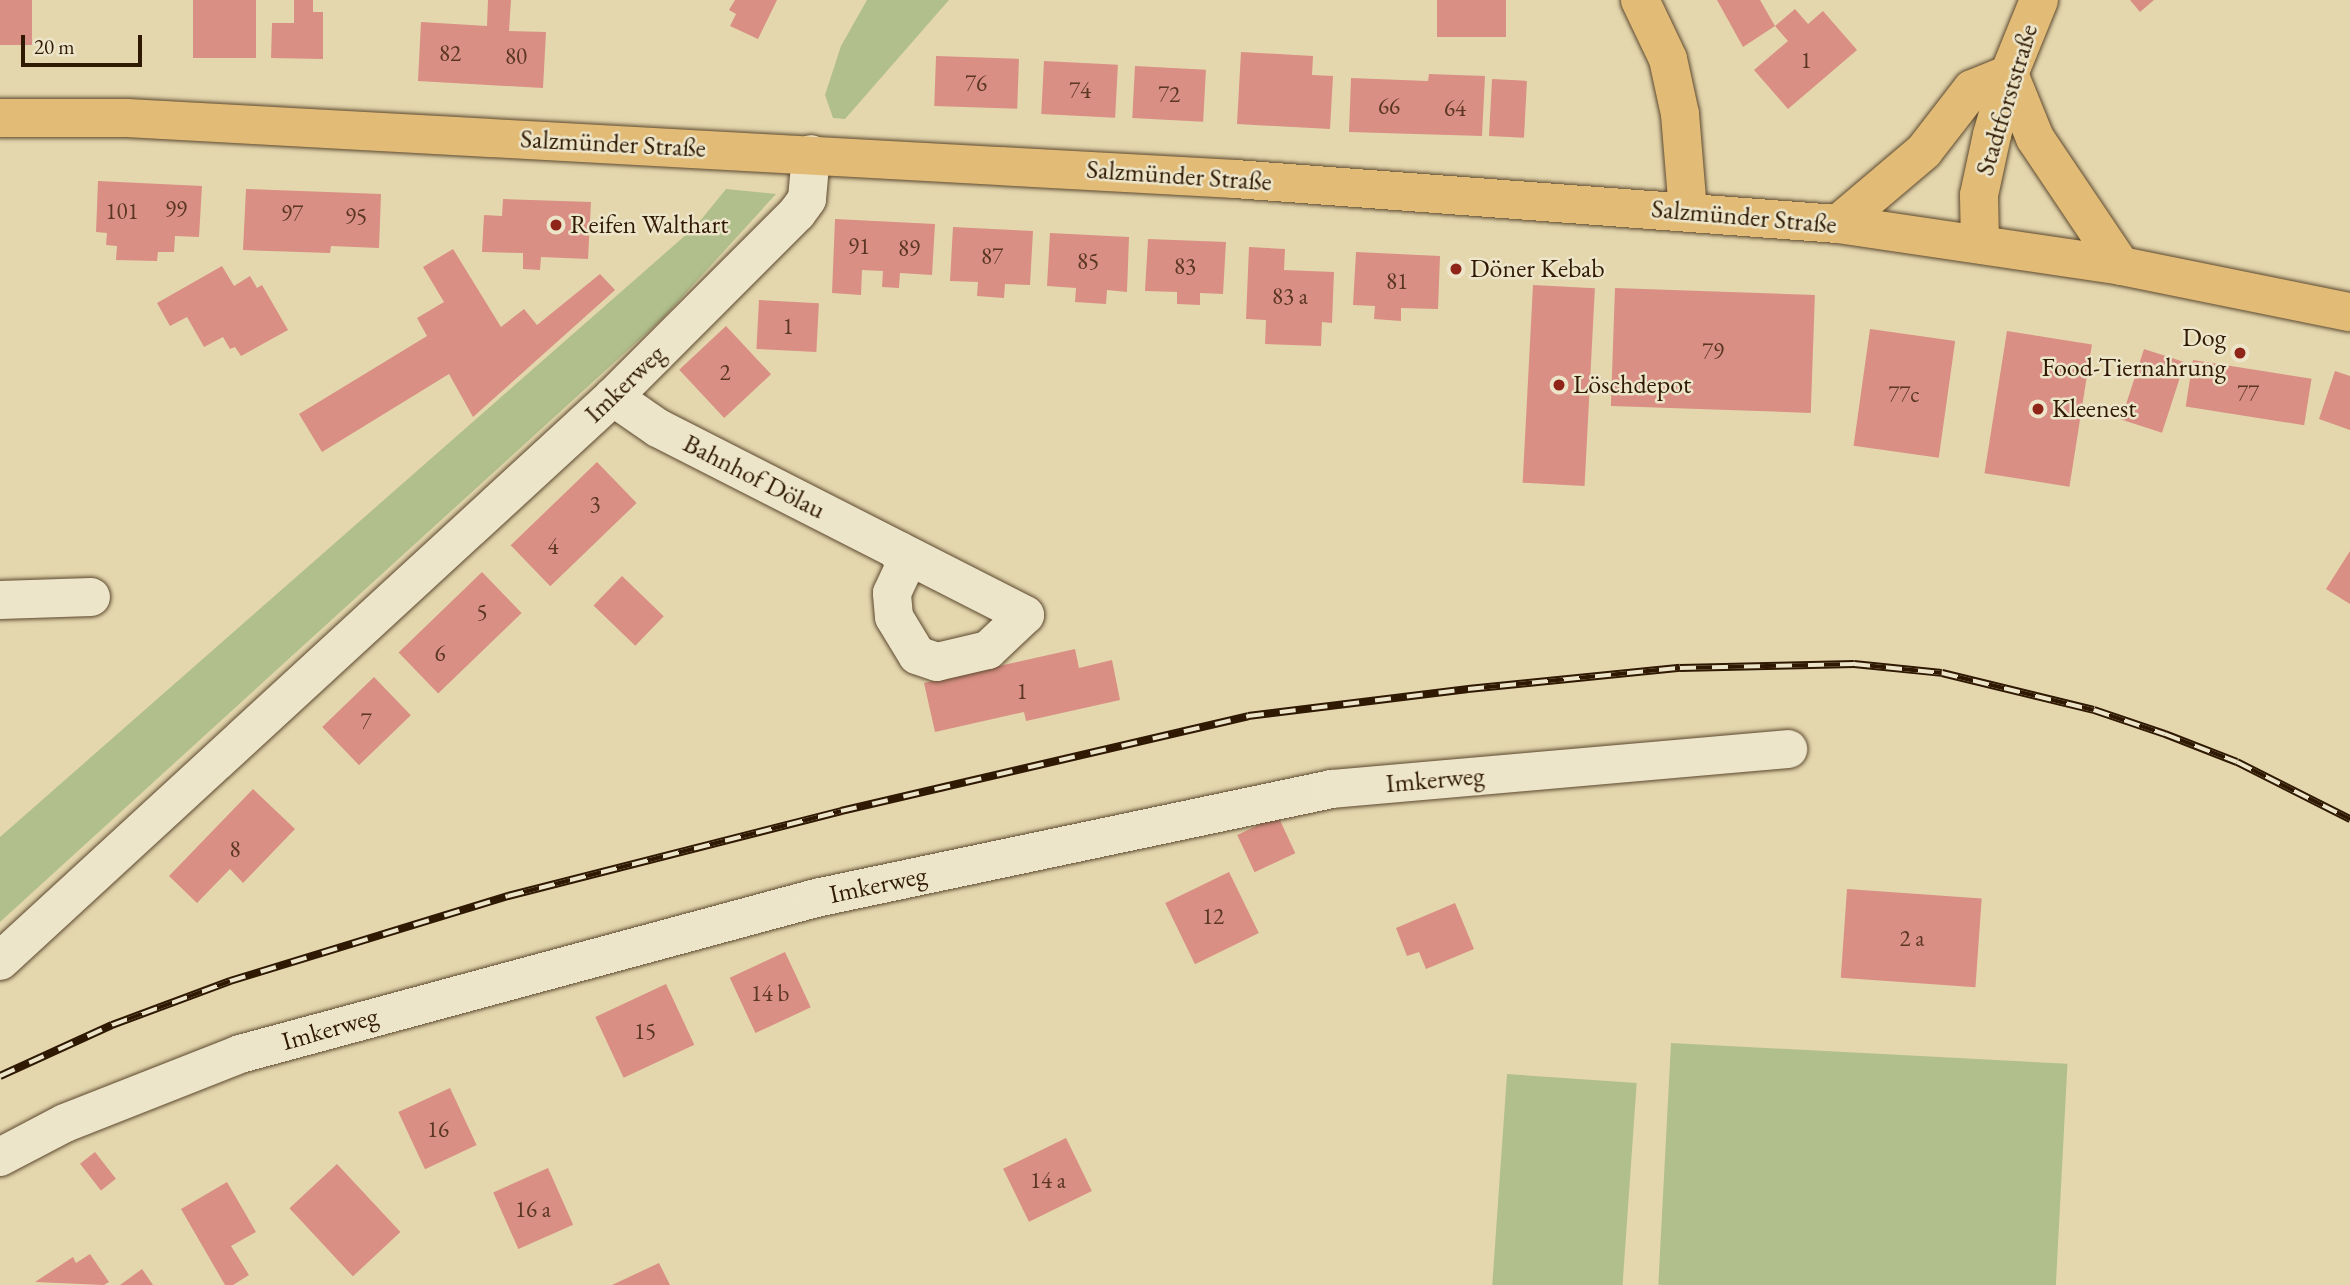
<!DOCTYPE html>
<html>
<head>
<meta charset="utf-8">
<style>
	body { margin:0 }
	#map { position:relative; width:2350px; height:1285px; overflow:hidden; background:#e4d7ae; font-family:"EB Garamond",serif }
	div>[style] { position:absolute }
	.green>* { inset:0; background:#b1bf8c; transform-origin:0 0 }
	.building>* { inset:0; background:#d98f83; transform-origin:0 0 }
	.roads { filter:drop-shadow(0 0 2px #5c482e) drop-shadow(0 0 2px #5c482e) }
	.minor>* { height:38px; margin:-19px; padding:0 19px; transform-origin:19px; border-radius:19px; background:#ede5ca }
	.major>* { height:38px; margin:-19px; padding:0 19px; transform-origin:19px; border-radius:19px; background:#e2bc77 }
	.rail>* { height:8px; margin-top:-4px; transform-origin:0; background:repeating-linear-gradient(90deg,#ede5ca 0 16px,#2f1903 0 32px); box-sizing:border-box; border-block:2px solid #2f1903 }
	.dots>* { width:19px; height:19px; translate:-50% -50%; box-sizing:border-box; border:4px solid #ede5ca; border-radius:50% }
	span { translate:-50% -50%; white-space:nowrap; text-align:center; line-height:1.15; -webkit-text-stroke:5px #ede5ca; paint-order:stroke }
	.number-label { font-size:23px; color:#5a3623 }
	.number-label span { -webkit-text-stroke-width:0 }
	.street-label { font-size:26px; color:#2f1903 }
	.poi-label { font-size:26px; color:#2f1903 }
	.left { translate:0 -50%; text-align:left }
	.right { translate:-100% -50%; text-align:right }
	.scale { position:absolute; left:21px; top:35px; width:121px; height:32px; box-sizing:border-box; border:4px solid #2f1903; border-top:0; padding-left:9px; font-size:21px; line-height:24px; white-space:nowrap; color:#2f1903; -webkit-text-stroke:5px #ede5ca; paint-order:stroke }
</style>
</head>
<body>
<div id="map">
	<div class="green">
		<div style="clip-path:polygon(867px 0,949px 0,845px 119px,833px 118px,825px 95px,841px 46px)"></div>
		<div style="clip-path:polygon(726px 189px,776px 194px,663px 318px,0 922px,0 837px,696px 226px)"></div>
		<div style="left:1671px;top:1043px;width:397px;height:242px;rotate:3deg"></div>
		<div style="left:1507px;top:1074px;width:130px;height:212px;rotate:4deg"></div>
	</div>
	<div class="building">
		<div style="left:0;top:0;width:32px;height:45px"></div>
		<div style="left:193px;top:0;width:63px;height:58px"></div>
		<div style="clip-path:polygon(294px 0,313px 0,313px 12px,323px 12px,323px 59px,271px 58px,272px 23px,294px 23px)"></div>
		<div style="clip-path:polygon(488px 0,511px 0,509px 31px,546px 32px,543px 88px,418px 81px,421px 22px,487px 26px)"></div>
		<div style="clip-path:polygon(735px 0,777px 0,758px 39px,730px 26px,736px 14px,729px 10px)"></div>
		<div style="left:1437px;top:0;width:69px;height:37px"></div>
		<div style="clip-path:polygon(1717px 0,1760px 0,1775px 26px,1743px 47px)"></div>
		<div style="clip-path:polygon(2130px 0,2154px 0,2140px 12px)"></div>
		<div style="clip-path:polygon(1795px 9px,1808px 24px,1823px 11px,1857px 50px,1788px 109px,1754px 70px,1788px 41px,1775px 26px)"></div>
		<div style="clip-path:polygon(1241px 52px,1313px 56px,1312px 75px,1333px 76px,1330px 129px,1237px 124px)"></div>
		<div style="left:936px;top:56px;width:83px;height:50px;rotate:2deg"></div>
		<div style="left:1044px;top:61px;width:74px;height:53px;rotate:3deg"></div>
		<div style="left:1135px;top:66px;width:71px;height:52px;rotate:3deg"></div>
		<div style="clip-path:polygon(1429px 74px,1485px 76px,1482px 136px,1349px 132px,1351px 78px,1428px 81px)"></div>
		<div style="left:1492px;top:79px;width:35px;height:57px;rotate:3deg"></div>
		<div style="clip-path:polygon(98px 181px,202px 186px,199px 237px,175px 236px,174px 252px,158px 252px,157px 261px,116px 260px,117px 246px,106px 245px,107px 233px,96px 232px)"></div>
		<div style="clip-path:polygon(246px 189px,381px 194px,379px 248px,331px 246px,330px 253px,243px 250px)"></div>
		<div style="clip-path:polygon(503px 199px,591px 202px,588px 259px,541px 257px,540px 270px,523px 269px,523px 253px,482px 252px,484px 215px,502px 216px)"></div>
		<div style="clip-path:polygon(835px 219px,935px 224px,932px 275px,900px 273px,899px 288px,882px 287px,883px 271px,862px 270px,861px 295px,832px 293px)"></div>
		<div style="clip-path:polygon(953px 227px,1033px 231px,1030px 285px,1005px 284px,1004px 298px,977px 296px,978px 282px,950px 281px)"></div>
		<div style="clip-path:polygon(1050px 233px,1129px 237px,1127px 292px,1107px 290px,1106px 304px,1075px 302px,1076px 288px,1047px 286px)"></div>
		<div style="clip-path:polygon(1148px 239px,1226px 242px,1223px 294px,1200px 293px,1200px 305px,1177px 304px,1177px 292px,1145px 291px)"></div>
		<div style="clip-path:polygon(1249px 247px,1285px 249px,1284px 270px,1334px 272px,1332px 323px,1322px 322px,1321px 346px,1265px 344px,1266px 320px,1246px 319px)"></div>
		<div style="clip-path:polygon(453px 249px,501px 327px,524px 309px,537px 325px,600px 274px,615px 290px,473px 417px,449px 374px,322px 452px,299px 414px,427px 336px,417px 318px,444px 302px,423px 267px)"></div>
		<div style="clip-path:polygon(1356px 252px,1440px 256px,1438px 309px,1401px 308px,1401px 321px,1374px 319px,1375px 306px,1353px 305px)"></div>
		<div style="clip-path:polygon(222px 266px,234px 286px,250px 276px,257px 288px,262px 285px,288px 330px,241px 356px,235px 347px,230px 349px,223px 337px,204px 347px,187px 317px,170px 326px,157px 303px)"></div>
		<div style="left:1533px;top:285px;width:62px;height:198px;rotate:3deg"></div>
		<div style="left:1615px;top:288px;width:200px;height:118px;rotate:2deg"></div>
		<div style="left:759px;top:300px;width:60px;height:49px;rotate:3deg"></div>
		<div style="left:726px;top:326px;width:66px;height:64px;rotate:47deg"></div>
		<div style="left:1870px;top:329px;width:86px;height:118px;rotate:8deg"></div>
		<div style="left:2007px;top:331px;width:86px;height:144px;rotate:9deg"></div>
		<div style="left:2144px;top:349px;width:43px;height:74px;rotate:18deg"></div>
		<div style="left:2193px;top:360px;width:120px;height:47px;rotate:9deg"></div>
		<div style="clip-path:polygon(2335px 371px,2350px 376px,2350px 430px,2319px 419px)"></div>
		<div style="left:597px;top:462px;width:57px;height:120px;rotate:46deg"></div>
		<div style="clip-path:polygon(2350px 551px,2350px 604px,2326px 589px)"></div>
		<div style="left:482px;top:572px;width:57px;height:116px;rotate:46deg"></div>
		<div style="left:622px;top:576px;width:58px;height:41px;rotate:44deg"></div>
		<div style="clip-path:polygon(1075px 649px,1079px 668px,1112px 660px,1120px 700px,1026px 721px,1024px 712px,935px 732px,924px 683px)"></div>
		<div style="left:374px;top:677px;width:53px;height:72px;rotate:46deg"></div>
		<div style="clip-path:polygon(253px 789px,295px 829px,243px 883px,230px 869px,197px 903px,169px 876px)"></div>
		<div style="left:1278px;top:816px;width:41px;height:45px;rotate:65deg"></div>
		<div style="left:1229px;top:872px;width:68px;height:71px;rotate:64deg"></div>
		<div style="left:1847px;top:889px;width:135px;height:89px;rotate:4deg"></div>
		<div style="clip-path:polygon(1455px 903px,1474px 949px,1426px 969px,1419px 952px,1407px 956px,1396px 928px)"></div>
		<div style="left:785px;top:952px;width:61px;height:61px;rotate:65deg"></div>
		<div style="left:666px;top:984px;width:67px;height:78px;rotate:65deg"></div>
		<div style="left:450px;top:1088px;width:63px;height:57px;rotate:65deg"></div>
		<div style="left:1066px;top:1138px;width:59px;height:70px;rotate:64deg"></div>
		<div style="left:95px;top:1152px;width:34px;height:19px;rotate:52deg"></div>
		<div style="left:337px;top:1164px;width:93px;height:65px;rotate:47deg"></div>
		<div style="left:548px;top:1168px;width:62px;height:60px;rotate:66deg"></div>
		<div style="clip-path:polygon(227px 1182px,256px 1232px,231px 1246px,249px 1275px,233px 1285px,225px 1285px,181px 1209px)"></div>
		<div style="clip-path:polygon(90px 1254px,109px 1282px,104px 1285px,35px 1282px,73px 1257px,76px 1263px)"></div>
		<div style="clip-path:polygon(659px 1263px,670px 1285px,612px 1285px)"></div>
		<div style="clip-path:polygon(142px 1269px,153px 1285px,120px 1285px)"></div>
	</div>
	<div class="roads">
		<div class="minor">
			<div style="left:613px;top:397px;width:55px;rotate:34.6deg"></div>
			<div style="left:658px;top:428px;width:412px;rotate:27deg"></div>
			<div style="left:1025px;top:615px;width:51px;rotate:136.6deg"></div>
			<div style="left:988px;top:650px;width:52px;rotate:166.8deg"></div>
			<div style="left:937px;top:662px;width:21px;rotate:-161deg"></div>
			<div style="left:917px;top:655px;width:44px;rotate:-121.2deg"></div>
			<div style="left:894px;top:617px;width:24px;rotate:-95deg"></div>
			<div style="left:892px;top:593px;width:29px;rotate:-65deg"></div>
			<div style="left:904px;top:567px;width:17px;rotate:-107deg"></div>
			<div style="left:0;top:600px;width:91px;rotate:-1.9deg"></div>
			<div style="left:0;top:961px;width:833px;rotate:-42.62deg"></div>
			<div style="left:613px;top:397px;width:260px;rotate:-45deg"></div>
			<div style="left:797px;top:213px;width:17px;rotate:-54deg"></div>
			<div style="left:807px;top:199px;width:45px;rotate:-84.9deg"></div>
			<div style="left:0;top:1157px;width:73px;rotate:-27.6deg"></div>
			<div style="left:65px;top:1123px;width:188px;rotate:-21.5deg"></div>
			<div style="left:240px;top:1054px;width:597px;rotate:-15.15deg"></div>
			<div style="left:816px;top:898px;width:527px;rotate:-11.93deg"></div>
			<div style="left:1332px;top:789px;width:458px;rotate:-5deg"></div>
		</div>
		<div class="major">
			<div style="left:1640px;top:0;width:65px;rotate:64.6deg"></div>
			<div style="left:1668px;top:59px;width:56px;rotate:77.7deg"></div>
			<div style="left:1680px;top:114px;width:98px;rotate:85.3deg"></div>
			<div style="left:2009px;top:74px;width:69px;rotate:67.9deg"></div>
			<div style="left:2035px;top:138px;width:154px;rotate:56.1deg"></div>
			<div style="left:0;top:118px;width:127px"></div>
			<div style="left:127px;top:118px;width:1110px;rotate:3.15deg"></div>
			<div style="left:1235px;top:179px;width:605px;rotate:4.27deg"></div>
			<div style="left:1838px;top:224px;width:286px;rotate:8.4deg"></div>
			<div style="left:2121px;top:266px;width:234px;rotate:11.4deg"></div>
			<div style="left:1838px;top:224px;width:113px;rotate:-40.3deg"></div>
			<div style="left:1924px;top:151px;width:78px;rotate:-52.3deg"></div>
			<div style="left:1972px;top:89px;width:40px;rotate:-22deg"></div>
			<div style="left:1980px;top:243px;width:48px;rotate:-91.2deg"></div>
			<div style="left:1979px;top:195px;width:61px;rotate:-77.8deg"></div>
			<div style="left:1992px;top:135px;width:63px;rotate:-74.4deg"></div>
			<div style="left:2009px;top:74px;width:80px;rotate:-67.9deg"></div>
		</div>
	</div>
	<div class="rail">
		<div style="left:0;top:1076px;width:123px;rotate:-24.5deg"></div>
		<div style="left:112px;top:1025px;width:126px;rotate:-20.4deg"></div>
		<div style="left:230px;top:981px;width:291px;rotate:-17deg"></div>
		<div style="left:508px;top:896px;width:344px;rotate:-14.3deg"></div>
		<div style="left:841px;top:811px;width:418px;rotate:-13.1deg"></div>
		<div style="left:1248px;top:716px;width:222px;rotate:-7deg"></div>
		<div style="left:1468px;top:689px;width:213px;rotate:-5.7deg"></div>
		<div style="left:1680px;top:668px;width:174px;rotate:-1.3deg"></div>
		<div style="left:1854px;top:664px;width:88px;rotate:5.8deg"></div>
		<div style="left:1942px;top:673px;width:156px;rotate:13.7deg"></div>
		<div style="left:2094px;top:710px;width:75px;rotate:18.7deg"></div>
		<div style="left:2165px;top:734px;width:77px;rotate:21.3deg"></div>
		<div style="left:2237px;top:762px;width:127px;rotate:26.8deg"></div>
	</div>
	<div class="dots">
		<div style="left:556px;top:225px;background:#8f2418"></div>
		<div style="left:1456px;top:269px;background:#8f2418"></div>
		<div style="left:2240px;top:353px;background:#8f2418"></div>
		<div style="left:1559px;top:385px;background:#8f2418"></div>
		<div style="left:2038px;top:409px;background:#8f2418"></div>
	</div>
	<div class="number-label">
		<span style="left:450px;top:53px">82</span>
		<span style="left:516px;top:56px">80</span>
		<span style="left:1806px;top:60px">1</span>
		<span style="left:976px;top:83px">76</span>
		<span style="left:1080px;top:90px">74</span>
		<span style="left:1169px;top:94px">72</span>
		<span style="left:1389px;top:106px">66</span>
		<span style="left:1455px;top:108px">64</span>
		<span style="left:176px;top:209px">99</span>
		<span style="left:122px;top:211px">101</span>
		<span style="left:292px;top:213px">97</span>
		<span style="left:356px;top:216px">95</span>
		<span style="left:859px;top:246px">91</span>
		<span style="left:909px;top:248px">89</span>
		<span style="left:992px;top:256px">87</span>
		<span style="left:1088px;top:261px">85</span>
		<span style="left:1185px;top:266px">83</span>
		<span style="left:1397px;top:281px">81</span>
		<span style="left:1290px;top:296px">83 a</span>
		<span style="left:788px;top:326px">1</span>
		<span style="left:1713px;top:351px">79</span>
		<span style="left:725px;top:372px">2</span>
		<span style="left:2248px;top:393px">77</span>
		<span style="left:1904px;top:394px">77c</span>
		<span style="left:595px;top:504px">3</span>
		<span style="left:553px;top:546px">4</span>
		<span style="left:482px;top:612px">5</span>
		<span style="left:440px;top:653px">6</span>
		<span style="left:1022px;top:691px">1</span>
		<span style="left:366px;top:721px">7</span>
		<span style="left:235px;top:849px">8</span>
		<span style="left:1213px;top:916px">12</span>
		<span style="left:1912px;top:938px">2 a</span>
		<span style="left:770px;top:993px">14 b</span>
		<span style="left:645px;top:1031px">15</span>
		<span style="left:438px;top:1129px">16</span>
		<span style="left:1048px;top:1180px">14 a</span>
		<span style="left:533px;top:1209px">16 a</span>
	</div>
	<div class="street-label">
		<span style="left:2007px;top:100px;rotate:-73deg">Stadtforststraße</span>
		<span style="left:613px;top:144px;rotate:3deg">Salzmünder Straße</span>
		<span style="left:1179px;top:176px;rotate:4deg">Salzmünder Straße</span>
		<span style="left:1744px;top:217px;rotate:5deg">Salzmünder Straße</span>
		<span style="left:625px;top:384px;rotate:-44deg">Imkerweg</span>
		<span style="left:754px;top:477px;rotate:27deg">Bahnhof Dölau</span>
		<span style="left:1435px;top:780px;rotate:-5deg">Imkerweg</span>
		<span style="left:878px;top:885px;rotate:-12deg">Imkerweg</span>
		<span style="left:330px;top:1029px;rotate:-16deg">Imkerweg</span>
	</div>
	<div class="poi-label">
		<span class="left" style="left:570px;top:225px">Reifen Walthart</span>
		<span class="left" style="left:1470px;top:269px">Döner Kebab</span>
		<span class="right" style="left:2226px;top:353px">Dog<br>Food-Tiernahrung</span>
		<span class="left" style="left:1573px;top:385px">Löschdepot</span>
		<span class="left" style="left:2052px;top:409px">Kleenest</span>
	</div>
	<div class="scale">20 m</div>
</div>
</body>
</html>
